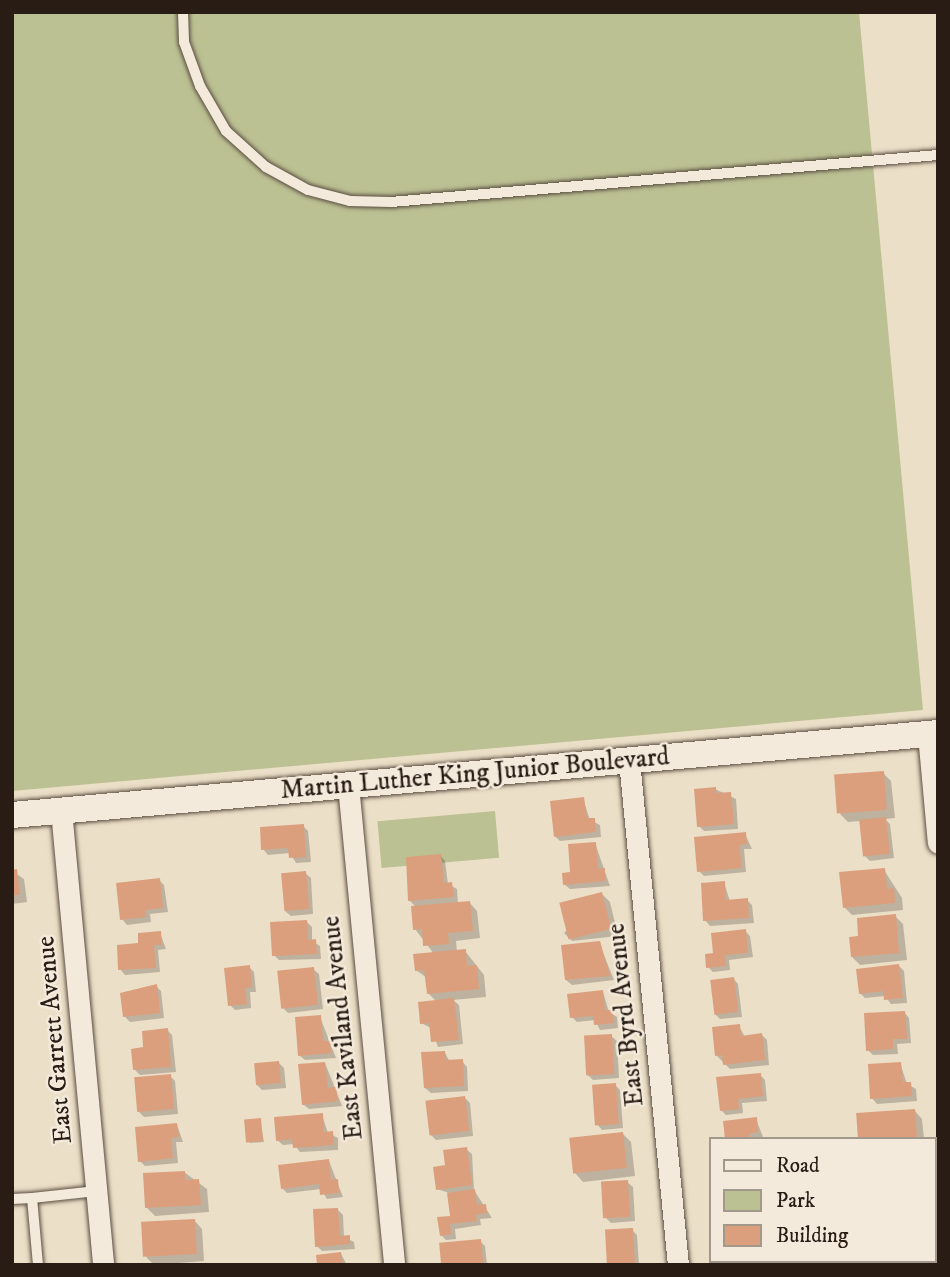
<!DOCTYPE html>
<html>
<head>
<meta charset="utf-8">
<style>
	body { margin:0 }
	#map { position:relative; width:950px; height:1277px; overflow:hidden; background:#ecdfc7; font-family:"IM FELL DW Pica",serif }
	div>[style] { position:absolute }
	.green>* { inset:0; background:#bcc193; transform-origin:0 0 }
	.shadow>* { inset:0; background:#0003 }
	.building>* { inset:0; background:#dc9f7d; transform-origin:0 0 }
	.roads { filter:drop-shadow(0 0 2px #5a4d41) drop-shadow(0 0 2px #5a4d41) }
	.service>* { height:10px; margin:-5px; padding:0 5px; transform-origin:5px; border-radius:5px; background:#f3eadb }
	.minor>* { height:21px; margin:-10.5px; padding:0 10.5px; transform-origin:10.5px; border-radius:10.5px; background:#f3eadb }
	.tertiary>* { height:26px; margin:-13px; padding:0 13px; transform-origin:13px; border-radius:13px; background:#f3eadb }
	span { translate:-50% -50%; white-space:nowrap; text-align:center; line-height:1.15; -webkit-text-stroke:5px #f3eadb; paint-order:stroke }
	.street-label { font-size:26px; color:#291c14 }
	.frame { position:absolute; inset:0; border:14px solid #291c14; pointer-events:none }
	.legend { position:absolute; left:709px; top:1137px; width:228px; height:126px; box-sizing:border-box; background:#f3eadb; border:2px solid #a2988b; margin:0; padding:9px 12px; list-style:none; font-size:21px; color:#291c14 }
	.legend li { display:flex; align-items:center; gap:14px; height:35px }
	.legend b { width:35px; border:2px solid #a2988b }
</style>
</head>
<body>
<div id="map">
	<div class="green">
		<div style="clip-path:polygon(12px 12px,859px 12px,923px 710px,12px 791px)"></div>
		<div style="left:495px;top:811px;width:47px;height:118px;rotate:85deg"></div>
	</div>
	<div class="shadow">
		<div style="clip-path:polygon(883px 773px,891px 781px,895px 818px,885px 819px,890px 824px,894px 858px,870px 861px,865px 856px,861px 821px,848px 822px,840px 814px)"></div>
		<div style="clip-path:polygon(715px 789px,736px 799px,738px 829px,704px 831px,699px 826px)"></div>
		<div style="clip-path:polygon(583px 799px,590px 820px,600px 825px,601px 837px,560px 841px,555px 836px)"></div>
		<div style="clip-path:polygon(303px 826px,308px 831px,311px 862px,296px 863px,290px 853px,268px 855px,263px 849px)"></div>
		<div style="clip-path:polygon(745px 834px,752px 849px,744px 849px,746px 872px,704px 876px,699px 871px)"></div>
		<div style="clip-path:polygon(595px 843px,610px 886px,570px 889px,564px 884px)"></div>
		<div style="clip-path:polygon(440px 855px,445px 861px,448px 884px,457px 889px,458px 904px,469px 902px,477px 911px,480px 938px,456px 941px,457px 952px,465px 951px,484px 975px,486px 997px,453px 1000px,459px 1005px,463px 1044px,438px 1047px,431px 1028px,421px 1023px,437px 1002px,428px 993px,427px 978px,416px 970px,434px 954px,415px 929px,417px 908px,410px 901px)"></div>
		<div style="clip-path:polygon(884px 870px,902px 898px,903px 910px,852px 915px,844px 907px)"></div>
		<div style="clip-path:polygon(12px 871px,24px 879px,27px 902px,12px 904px)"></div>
		<div style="clip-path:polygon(305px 873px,311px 878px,313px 914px,291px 916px,285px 911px)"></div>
		<div style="clip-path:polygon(159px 880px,164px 885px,168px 912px,150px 914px,151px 922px,127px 925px,122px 919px)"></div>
		<div style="clip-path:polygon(724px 883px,730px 901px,747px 900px,752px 905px,754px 923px,710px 926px,705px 920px)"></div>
		<div style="clip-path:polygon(601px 893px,610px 902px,618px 936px,572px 941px,564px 933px)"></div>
		<div style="clip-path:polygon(895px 916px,903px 924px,907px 960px,860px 965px,852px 957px,860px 938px)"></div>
		<div style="clip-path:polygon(307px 922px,312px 927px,312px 941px,320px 946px,321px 959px,279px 960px,274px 955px)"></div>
		<div style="clip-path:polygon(745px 931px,750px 936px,753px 957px,729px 960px,730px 970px,713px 972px,708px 967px,715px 955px)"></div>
		<div style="clip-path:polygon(160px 933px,166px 949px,158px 950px,160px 972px,125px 975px,120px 969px,140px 945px)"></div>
		<div style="clip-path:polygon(599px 943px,614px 980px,572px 985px,566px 980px)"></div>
		<div style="clip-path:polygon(899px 966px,904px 971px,907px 1003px,891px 1004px,885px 996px,865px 998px,860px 993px)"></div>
		<div style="clip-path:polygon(249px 967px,254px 972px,256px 992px,250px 992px,251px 1008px,235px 1010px,230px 1005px)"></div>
		<div style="clip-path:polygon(313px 969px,319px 974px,323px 1009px,288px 1013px,283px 1008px)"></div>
		<div style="clip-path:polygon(733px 978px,738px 984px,742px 1017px,720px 1019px,715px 1014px)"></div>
		<div style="clip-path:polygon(156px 986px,161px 991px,164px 1018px,130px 1022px,125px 1017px,144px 987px)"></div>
		<div style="clip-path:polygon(603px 992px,609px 1012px,617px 1017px,618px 1028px,600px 1030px,595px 1020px,577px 1022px,572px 1017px)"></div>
		<div style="clip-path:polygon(904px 1012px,909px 1018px,911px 1043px,897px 1044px,898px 1054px,873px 1055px,868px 1050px)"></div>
		<div style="clip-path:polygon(320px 1017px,336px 1058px,305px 1060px,299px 1055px)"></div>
		<div style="clip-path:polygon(739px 1026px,745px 1037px,762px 1035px,767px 1040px,769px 1065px,730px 1069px,716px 1055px)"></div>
		<div style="clip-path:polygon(167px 1030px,172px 1035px,176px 1072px,140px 1075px,135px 1070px,145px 1049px)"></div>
		<div style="clip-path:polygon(611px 1036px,617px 1041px,619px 1078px,593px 1080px,588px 1075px)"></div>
		<div style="clip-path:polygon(445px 1053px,450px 1062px,462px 1061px,467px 1067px,468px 1091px,431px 1093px,425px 1088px)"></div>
		<div style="clip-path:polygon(279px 1063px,284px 1068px,286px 1088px,262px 1090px,257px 1085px)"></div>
		<div style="clip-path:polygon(325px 1063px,342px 1106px,309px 1109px,303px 1104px)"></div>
		<div style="clip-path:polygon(900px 1063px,907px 1084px,916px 1089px,917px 1101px,877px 1104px,872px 1098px)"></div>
		<div style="clip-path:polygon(760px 1075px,765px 1080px,767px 1101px,742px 1103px,743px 1113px,726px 1115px,721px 1110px)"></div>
		<div style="clip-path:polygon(170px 1076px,175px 1081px,178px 1114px,144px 1117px,139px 1112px)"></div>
		<div style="clip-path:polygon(615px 1085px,620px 1090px,623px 1128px,602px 1130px,597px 1124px)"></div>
		<div style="clip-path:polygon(464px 1097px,470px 1103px,473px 1136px,436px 1140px,431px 1135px)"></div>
		<div style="clip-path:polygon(914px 1110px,922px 1119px,924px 1139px,859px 1139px)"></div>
		<div style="clip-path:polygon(322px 1115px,328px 1133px,338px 1138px,338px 1150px,300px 1152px,294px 1144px,283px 1145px,277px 1140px)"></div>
		<div style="clip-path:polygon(756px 1119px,763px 1137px,727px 1139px)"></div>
		<div style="clip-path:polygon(260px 1120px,264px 1142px,250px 1143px,247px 1141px)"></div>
		<div style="clip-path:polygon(177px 1125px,183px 1142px,176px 1142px,178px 1163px,145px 1166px,140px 1161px)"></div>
		<div style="clip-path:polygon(623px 1134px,631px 1142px,635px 1176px,583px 1182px,575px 1173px)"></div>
		<div style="clip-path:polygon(466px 1149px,472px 1154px,474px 1190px,492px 1218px,480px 1219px,481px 1225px,455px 1229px,456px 1239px,446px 1240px,441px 1235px,452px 1217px,449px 1193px,437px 1189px,447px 1167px)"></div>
		<div style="clip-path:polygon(329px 1161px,343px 1197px,327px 1199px,321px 1189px,287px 1193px,282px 1188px)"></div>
		<div style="clip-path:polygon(184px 1172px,207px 1189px,209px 1212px,155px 1216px,147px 1208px)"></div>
		<div style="clip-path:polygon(627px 1182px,633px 1187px,635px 1221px,611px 1223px,606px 1218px)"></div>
		<div style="clip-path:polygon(337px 1209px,343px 1215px,344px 1237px,354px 1242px,355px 1249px,322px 1251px,317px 1246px)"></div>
		<div style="clip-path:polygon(194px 1220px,202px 1229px,204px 1261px,154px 1265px,146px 1257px)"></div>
		<div style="clip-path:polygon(632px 1230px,637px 1235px,639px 1265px,609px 1265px)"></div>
		<div style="clip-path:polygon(480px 1241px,485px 1246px,487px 1265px,443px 1265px)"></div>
		<div style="clip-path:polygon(341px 1254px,347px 1265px,319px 1265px)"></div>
	</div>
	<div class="building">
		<div style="left:884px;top:771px;width:39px;height:50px;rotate:86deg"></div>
		<div style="clip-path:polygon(716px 787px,716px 793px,731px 792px,734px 824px,697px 827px,694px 789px)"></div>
		<div style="clip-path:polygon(584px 797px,587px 818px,595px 818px,596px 832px,554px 837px,550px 801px)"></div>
		<div style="left:886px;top:817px;width:37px;height:27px;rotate:84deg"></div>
		<div style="clip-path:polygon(304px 824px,306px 857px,289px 858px,288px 848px,261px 850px,260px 827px)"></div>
		<div style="clip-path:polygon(746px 832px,747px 844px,739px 845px,742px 868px,697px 872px,694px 837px)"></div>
		<div style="clip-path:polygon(596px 842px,598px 869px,605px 868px,605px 881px,563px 885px,562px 873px,570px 872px,568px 844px)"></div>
		<div style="clip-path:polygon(441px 854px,444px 883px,452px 882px,454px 897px,408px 901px,406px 857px)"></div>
		<div style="clip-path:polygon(885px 868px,887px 889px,894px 888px,895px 903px,843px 908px,839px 872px)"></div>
		<div style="clip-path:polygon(17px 869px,20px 895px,12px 895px,12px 870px)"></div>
		<div style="left:306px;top:871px;width:38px;height:25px;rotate:85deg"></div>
		<div style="clip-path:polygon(160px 878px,163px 908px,145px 910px,146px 917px,120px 920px,116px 883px)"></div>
		<div style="clip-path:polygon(725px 881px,726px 900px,748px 898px,749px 918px,703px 921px,701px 883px)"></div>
		<div style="left:602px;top:892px;width:38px;height:44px;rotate:76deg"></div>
		<div style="clip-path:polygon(470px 901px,473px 931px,448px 933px,449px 944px,423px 946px,422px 929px,413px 930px,411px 906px)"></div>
		<div style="clip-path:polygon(896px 914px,899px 953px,851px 957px,849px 937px,858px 936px,857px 918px)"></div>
		<div style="clip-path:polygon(307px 920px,308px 940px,316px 939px,317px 954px,272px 956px,270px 922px)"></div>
		<div style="clip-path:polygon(746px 929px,748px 953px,725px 955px,726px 966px,706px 968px,705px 954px,713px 953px,711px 933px)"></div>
		<div style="clip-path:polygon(161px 931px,162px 945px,154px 945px,156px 968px,118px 970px,117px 945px,138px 943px,138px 933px)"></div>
		<div style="clip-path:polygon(600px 941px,610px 976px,565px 980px,561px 945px)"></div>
		<div style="clip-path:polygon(466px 949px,467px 966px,477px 965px,479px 989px,427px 994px,424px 970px,415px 971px,413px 954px)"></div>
		<div style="clip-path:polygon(899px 964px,903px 998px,884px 1000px,883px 991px,859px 994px,856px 969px)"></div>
		<div style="clip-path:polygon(250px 965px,252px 987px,245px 988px,247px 1004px,228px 1006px,224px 968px)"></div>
		<div style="left:314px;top:967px;width:38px;height:37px;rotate:84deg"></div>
		<div style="left:734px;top:977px;width:35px;height:24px;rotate:83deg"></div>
		<div style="clip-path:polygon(157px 984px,160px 1013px,123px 1017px,120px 993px)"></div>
		<div style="clip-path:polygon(603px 990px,605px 1010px,612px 1010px,614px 1023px,594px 1025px,593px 1016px,570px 1018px,567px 994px)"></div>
		<div style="clip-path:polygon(454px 998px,459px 1040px,431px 1042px,429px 1023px,420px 1024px,418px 1002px)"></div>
		<div style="clip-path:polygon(905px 1011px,907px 1039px,893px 1039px,893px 1049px,866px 1051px,864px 1013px)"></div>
		<div style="clip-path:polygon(321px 1015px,323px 1041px,330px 1041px,331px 1053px,298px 1056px,295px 1017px)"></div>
		<div style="clip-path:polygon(740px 1024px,741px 1036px,762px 1033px,765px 1060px,723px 1065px,722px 1055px,715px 1056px,712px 1027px)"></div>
		<div style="clip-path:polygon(168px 1028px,171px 1067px,133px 1070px,131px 1049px,143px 1047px,142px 1031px)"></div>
		<div style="left:612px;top:1034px;width:40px;height:28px;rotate:87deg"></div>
		<div style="clip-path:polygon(445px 1051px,446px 1060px,463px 1059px,464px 1086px,424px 1088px,421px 1052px)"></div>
		<div style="left:279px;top:1061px;width:22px;height:25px;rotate:85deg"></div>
		<div style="clip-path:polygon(325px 1062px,328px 1088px,336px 1087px,338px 1101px,302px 1105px,298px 1064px)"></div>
		<div style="clip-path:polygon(901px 1062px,903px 1082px,911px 1082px,912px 1096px,870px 1099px,868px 1064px)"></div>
		<div style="clip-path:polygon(761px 1073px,763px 1096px,738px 1099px,739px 1109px,720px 1111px,716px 1077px)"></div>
		<div style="left:171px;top:1074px;width:35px;height:37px;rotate:85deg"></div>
		<div style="left:616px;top:1083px;width:41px;height:24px;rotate:86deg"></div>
		<div style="left:465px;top:1096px;width:35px;height:40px;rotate:83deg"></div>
		<div style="left:915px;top:1109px;width:30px;height:59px;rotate:86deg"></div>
		<div style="clip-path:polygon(323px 1113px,324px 1132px,333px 1131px,334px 1145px,293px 1148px,292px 1139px,276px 1141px,274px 1117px)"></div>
		<div style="clip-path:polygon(757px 1117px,758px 1132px,749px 1134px,750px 1139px,725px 1139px,723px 1121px)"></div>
		<div style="left:261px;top:1118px;width:23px;height:17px;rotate:85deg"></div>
		<div style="clip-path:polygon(177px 1123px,179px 1137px,171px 1138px,173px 1158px,138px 1162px,135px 1127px)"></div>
		<div style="left:623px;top:1132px;width:36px;height:54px;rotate:84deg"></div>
		<div style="clip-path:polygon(467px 1147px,472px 1185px,436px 1190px,433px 1167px,445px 1165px,443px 1150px)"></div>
		<div style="clip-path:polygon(329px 1159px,331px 1180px,338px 1179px,339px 1193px,320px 1195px,319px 1184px,281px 1189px,278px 1165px)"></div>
		<div style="clip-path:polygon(185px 1171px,185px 1180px,199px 1179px,201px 1205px,145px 1208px,143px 1173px)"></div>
		<div style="left:628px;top:1180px;width:37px;height:27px;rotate:87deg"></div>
		<div style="clip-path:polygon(475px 1189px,477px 1205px,486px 1204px,487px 1213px,476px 1215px,477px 1221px,450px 1224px,451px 1234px,440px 1236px,437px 1217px,450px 1216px,447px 1193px)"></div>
		<div style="clip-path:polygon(338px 1208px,340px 1236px,350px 1235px,350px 1244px,315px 1247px,313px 1209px)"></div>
		<div style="left:195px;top:1219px;width:35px;height:54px;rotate:87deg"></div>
		<div style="left:633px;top:1228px;width:37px;height:28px;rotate:87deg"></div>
		<div style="left:481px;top:1239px;width:24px;height:42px;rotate:85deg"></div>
		<div style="clip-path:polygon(341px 1252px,343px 1265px,317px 1265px,316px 1255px)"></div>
		<div style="left:883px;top:1261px;width:44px;height:4px"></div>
	</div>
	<div class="roads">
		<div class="service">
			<div style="left:183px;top:12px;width:30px;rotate:88deg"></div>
			<div style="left:184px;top:42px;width:47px;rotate:70deg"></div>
			<div style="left:200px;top:86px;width:52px;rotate:60deg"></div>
			<div style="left:226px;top:131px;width:54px;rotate:42deg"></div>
			<div style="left:266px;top:167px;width:48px;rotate:28.7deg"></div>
			<div style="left:308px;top:190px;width:43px;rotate:14.7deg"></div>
			<div style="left:350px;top:201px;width:41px;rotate:1.4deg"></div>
			<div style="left:391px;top:202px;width:549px;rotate:-4.91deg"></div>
			<div style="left:12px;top:1199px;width:20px;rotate:-3deg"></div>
			<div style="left:38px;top:1265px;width:67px;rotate:-95.1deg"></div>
			<div style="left:32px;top:1198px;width:65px;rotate:-6.1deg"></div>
		</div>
		<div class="minor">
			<div style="left:928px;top:734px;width:109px;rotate:84.8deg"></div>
			<div style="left:629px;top:760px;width:507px;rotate:84.46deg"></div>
			<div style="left:348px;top:785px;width:482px;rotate:84.5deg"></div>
			<div style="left:61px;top:810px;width:457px;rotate:84.7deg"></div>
		</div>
		<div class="tertiary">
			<div style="left:12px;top:815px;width:930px;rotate:-5.06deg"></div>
		</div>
	</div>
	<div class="street-label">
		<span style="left:475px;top:774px;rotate:-5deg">Martin Luther King Junior Boulevard</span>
		<span style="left:626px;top:1015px;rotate:-96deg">East Byrd Avenue</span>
		<span style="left:343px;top:1028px;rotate:-96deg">East Kaviland Avenue</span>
		<span style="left:55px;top:1040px;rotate:-95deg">East Garrett Avenue</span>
	</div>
	<div class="frame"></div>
	<ul class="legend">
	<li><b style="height:9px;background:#f3eadb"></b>Road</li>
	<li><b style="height:19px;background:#bcc193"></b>Park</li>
	<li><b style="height:19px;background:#dc9f7d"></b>Building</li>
	</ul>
</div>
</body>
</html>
